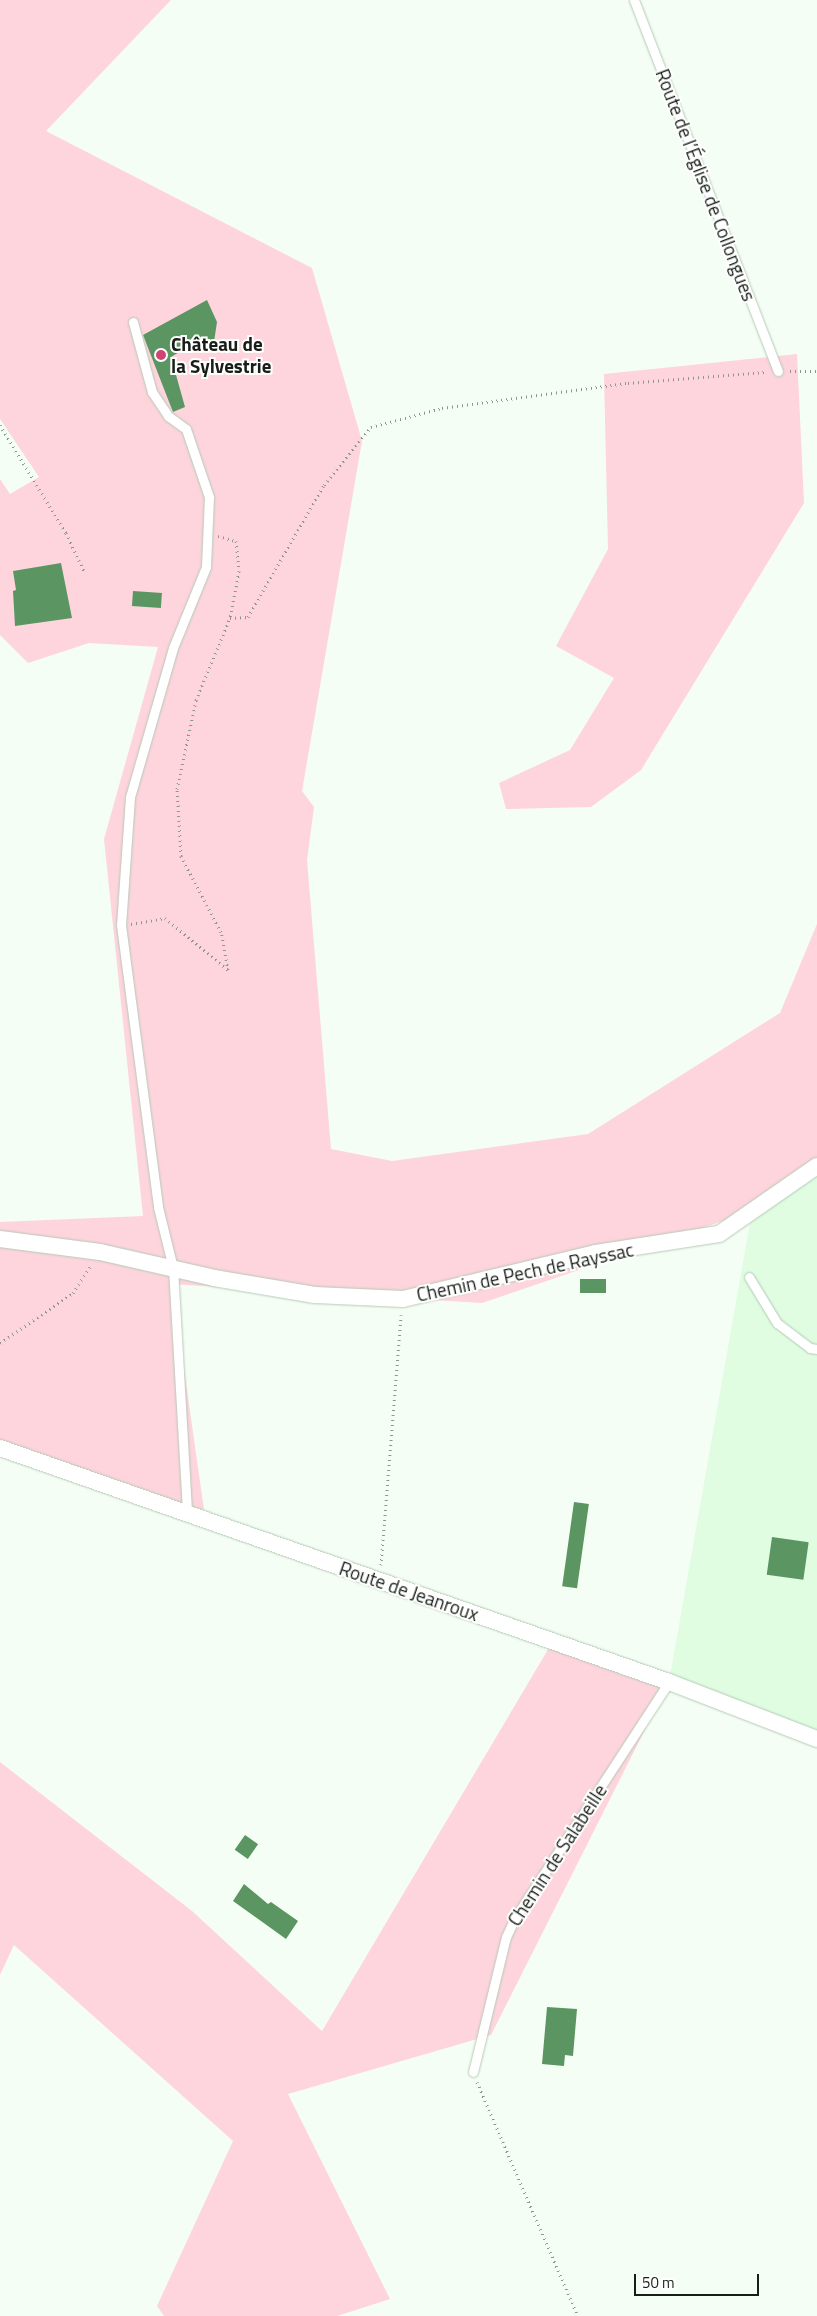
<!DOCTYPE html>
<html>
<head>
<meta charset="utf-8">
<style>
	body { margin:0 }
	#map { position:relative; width:817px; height:2316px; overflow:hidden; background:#f5fef5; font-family:"Titillium Web",sans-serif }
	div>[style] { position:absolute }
	.built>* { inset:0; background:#e0fde2 }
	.green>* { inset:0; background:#fed4dd }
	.building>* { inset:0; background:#5b9562; transform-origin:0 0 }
	.path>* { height:3px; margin-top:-1.5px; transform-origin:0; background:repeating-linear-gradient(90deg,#8e968e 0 1px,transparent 0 5px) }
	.roads { filter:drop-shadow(0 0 1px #b5cab6) drop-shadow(0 0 1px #b5cab6) }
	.service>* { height:9px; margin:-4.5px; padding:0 4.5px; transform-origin:4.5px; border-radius:4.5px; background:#fff }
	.minor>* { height:16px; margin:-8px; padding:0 8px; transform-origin:8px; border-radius:8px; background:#fff }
	.dots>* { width:14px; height:14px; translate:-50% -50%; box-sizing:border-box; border:2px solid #fff; border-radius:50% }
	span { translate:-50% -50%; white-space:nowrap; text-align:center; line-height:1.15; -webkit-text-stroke:4px #fff; paint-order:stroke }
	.street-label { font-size:19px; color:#171e17 }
	.poi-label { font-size:19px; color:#171e17; font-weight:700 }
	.left { translate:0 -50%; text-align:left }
	.scale { position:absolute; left:634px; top:2274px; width:125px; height:22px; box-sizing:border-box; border:2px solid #171e17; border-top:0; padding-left:6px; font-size:15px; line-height:18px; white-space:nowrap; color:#171e17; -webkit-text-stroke:4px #fff; paint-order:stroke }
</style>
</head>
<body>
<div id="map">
	<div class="built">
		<div style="clip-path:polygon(817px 1166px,817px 1739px,669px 1682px,752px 1211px)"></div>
	</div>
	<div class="green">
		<div style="clip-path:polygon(0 0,171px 0,46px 131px,312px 268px,362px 441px,302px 791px,314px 807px,307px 860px,331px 1149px,392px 1161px,588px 1134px,780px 1013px,817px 924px,817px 1166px,752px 1211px,482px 1303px,172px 1284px,204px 1510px,0 1448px,0 1222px,143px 1216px,104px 839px,158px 647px,89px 643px,28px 663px,0 635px,0 479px,10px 494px,39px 477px,0 419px)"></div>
		<div style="clip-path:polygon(797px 354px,804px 503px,641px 770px,591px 807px,506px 809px,499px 783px,570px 750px,614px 678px,556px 646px,608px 549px,604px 374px)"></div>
		<div style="clip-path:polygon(556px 1636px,669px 1682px,491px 2035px,288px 2094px,390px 2299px,337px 2316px,164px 2316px,157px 2306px,233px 2141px,14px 1945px,0 1975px,0 1762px,192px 1911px,322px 2031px)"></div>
	</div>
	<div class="building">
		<div style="clip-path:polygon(207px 300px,217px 322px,214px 342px,196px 342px,171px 357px,185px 407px,173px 412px,143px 335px)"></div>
		<div style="clip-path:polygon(61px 563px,72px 618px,15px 626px,13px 591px,16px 590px,13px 571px)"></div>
		<div style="left:133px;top:591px;width:29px;height:15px;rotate:4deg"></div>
		<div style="left:606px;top:1279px;width:14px;height:26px;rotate:90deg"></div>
		<div style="left:574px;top:1502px;width:15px;height:85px;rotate:8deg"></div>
		<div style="left:772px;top:1537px;width:37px;height:38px;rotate:8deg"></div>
		<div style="left:245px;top:1835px;width:16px;height:18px;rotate:35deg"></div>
		<div style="clip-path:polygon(244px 1884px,268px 1904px,271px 1902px,298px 1921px,286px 1939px,233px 1901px)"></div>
		<div style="clip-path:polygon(547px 2007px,577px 2009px,573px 2056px,565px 2055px,564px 2066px,542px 2064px)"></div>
	</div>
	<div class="path">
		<div style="left:790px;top:371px;width:27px"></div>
		<div style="left:0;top:425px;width:127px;rotate:58.6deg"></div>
		<div style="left:66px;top:533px;width:42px;rotate:64.7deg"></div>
		<div style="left:218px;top:536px;width:19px;rotate:16deg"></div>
		<div style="left:236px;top:541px;width:30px;rotate:84deg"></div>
		<div style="left:239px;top:571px;width:48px;rotate:100.8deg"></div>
		<div style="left:230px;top:618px;width:18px;rotate:-3deg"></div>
		<div style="left:248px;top:617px;width:152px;rotate:-60.1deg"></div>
		<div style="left:324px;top:485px;width:75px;rotate:-51deg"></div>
		<div style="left:371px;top:427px;width:73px;rotate:-15deg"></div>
		<div style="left:442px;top:408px;width:188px;rotate:-7.7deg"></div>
		<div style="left:628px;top:383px;width:138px;rotate:-4.6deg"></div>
		<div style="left:131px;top:924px;width:35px;rotate:-10deg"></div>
		<div style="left:165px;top:918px;width:82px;rotate:39.5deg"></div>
		<div style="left:228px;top:970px;width:39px;rotate:-100deg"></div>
		<div style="left:221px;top:932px;width:86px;rotate:-117.8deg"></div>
		<div style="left:181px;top:856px;width:67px;rotate:-93.4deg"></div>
		<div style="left:177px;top:789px;width:91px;rotate:-77.9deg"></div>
		<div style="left:196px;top:700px;width:89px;rotate:-67.5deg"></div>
		<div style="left:0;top:1343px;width:88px;rotate:-34.4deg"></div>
		<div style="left:73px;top:1293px;width:31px;rotate:-57deg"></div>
		<div style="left:381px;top:1565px;width:251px;rotate:-85.4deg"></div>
		<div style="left:477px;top:2082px;width:255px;rotate:66.7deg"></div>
	</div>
	<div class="roads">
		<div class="service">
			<div style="left:634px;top:0;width:398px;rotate:68.8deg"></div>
			<div style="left:133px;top:322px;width:73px;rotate:74.8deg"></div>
			<div style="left:152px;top:392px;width:29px;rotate:56deg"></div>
			<div style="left:168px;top:416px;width:22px;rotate:36deg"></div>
			<div style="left:186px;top:429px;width:72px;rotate:71.3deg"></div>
			<div style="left:209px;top:497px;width:70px;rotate:92.5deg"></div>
			<div style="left:206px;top:567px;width:87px;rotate:112.2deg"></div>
			<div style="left:173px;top:648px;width:155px;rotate:106.1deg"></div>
			<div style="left:130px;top:797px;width:128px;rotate:94deg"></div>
			<div style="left:121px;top:925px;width:284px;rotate:82.5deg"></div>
			<div style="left:158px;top:1207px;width:63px;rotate:76.2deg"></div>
			<div style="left:173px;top:1268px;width:244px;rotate:86.7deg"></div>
			<div style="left:749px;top:1277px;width:54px;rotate:58.7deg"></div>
			<div style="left:777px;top:1323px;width:41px;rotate:37.1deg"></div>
			<div style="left:810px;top:1348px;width:7px;rotate:8deg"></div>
			<div style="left:473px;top:2072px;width:139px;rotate:-76.3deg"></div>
			<div style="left:506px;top:1937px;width:21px;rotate:-65deg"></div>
			<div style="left:515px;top:1918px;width:282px;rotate:-56.9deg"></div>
		</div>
		<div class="minor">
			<div style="left:0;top:1239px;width:101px;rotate:7.4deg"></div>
			<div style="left:100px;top:1252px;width:117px;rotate:12.8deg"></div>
			<div style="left:214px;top:1278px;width:102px;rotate:9.6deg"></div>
			<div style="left:315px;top:1295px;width:88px;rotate:2.6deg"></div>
			<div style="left:403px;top:1299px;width:198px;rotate:-13.4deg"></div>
			<div style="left:596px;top:1253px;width:124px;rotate:-8.8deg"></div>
			<div style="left:719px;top:1234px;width:119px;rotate:-34.8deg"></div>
			<div style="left:0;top:1448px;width:709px;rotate:19.28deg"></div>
			<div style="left:669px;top:1682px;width:159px;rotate:21.1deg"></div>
		</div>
	</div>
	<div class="dots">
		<div style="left:161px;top:355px;background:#d04473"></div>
	</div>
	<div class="street-label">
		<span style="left:706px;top:185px;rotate:69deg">Route de l’Église de Collongues</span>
		<span style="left:525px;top:1272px;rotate:-12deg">Chemin de Pech de Rayssac</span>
		<span style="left:409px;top:1591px;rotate:19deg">Route de Jeanroux</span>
		<span style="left:557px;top:1855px;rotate:-57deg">Chemin de Salabeille</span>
	</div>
	<div class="poi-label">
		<span class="left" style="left:171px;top:355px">Château de<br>la Sylvestrie</span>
	</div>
	<div class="scale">50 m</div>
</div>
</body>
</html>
